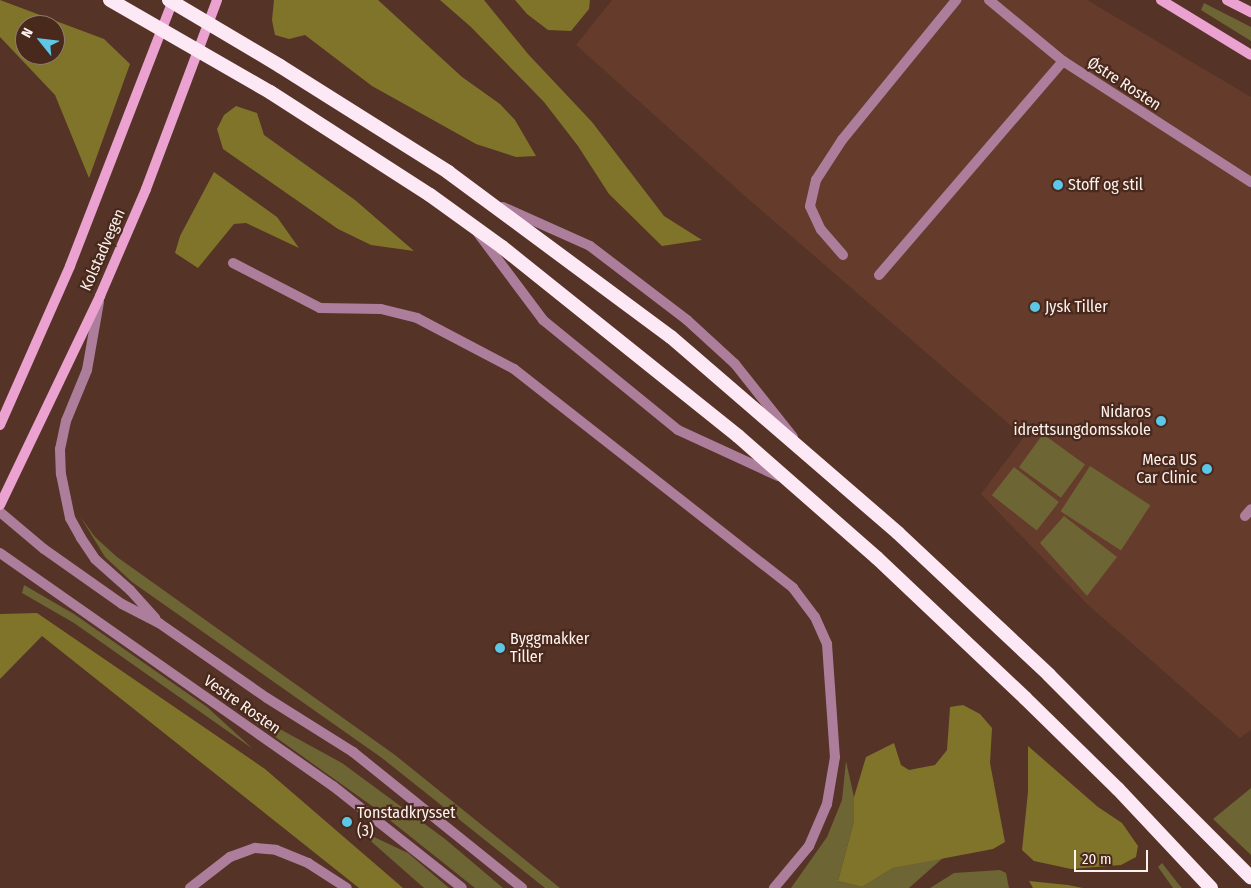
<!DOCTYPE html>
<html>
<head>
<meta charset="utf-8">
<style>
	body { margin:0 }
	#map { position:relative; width:1251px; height:888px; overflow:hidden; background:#553327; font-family:"Fira Sans Condensed",sans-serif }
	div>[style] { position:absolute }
	.built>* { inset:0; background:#653b2c }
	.green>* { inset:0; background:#6d6533; transform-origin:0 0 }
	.forest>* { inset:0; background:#7f742a }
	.service>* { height:10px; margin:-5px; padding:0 5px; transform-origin:5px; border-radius:5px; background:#ac7e9c }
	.minor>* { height:10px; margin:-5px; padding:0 5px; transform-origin:5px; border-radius:5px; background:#ac7e9c }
	.tertiary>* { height:10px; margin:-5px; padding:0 5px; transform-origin:5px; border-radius:5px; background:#ac7e9c }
	.secondary>* { height:10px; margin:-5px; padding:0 5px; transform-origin:5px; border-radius:5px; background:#eba2d1 }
	.trunk>* { height:14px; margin:-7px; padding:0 7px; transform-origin:7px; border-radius:7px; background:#fce9f5 }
	.trunk-bridge>* { height:14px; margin:-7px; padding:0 7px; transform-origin:7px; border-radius:7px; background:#fce9f5 }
	.dots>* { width:14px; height:14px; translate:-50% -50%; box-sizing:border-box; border:2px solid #4a291d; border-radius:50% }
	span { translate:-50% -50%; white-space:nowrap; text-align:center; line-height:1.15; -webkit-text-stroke:4.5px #4a291d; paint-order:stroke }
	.street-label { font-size:16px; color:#fcf3ef }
	.poi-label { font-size:16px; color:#fcf3ef }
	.left { translate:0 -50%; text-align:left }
	.right { translate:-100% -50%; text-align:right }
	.north { position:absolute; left:15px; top:15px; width:50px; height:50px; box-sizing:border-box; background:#4a291d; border:1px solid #917a71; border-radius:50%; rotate:299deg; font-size:14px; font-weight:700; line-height:20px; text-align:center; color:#fcf3ef }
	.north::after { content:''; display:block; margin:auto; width:18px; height:22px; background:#5cc7e7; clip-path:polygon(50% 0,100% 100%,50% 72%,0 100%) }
	.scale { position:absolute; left:1074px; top:850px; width:74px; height:22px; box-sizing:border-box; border:2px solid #fcf3ef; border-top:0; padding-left:6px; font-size:15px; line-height:18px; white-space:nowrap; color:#fcf3ef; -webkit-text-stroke:4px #4a291d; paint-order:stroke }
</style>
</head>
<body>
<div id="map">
	<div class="built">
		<div style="clip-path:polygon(612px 0,1087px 0,1251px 97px,1251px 730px,1240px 738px,1087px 604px,981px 494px,1024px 437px,746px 197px,576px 45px)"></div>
	</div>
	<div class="green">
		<div style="clip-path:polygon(1204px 3px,1251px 27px,1251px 41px,1201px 10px)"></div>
		<div style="left:1043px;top:434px;width:52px;height:41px;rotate:36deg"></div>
		<div style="left:1090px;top:466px;width:72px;height:54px;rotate:33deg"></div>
		<div style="left:1014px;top:467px;width:57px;height:36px;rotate:38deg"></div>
		<div style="clip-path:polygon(80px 516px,95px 537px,117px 557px,395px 755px,560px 888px,545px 888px,382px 758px,132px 582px,105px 557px)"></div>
		<div style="clip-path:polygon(1064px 516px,1117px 557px,1087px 596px,1040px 543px)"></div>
		<div style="clip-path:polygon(24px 585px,74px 614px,207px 707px,253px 749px,74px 623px,22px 593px)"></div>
		<div style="clip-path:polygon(256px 716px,342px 763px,445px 839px,503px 888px,475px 888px,372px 806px,253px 721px)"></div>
		<div style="clip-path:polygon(846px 761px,854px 797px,854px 821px,838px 881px,862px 887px,893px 868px,944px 857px,909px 888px,791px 888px,827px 837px,842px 800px)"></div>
		<div style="clip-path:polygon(1251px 788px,1251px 855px,1213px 819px)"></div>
		<div style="clip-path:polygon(357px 829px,408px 853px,449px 888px,424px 888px)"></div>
		<div style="clip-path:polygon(1162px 863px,1180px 886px,1182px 888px,1173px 888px,1158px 867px)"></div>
		<div style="clip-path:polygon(1000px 870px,1006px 873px,1009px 888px,930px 888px,954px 873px)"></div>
	</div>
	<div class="forest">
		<div style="clip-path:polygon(evenodd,0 0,104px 39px,130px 64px,89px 178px,55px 95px,0 37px,0 0,25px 25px,55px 25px,55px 55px,25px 55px,25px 25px)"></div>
		<div style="clip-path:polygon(274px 0,378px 0,462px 77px,500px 104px,515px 120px,536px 156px,516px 157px,476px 144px,372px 86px,305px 35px,289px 39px,275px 35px,272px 20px)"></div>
		<div style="clip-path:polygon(440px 0,484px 0,528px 54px,592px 122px,664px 216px,702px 240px,662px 246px,609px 194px,578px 146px,544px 102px,471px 27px)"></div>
		<div style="clip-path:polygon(515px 0,590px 0,589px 9px,571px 31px,548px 30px,527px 14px)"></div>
		<div style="clip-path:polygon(236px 106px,257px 113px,264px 135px,355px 200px,414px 251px,371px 245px,338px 229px,223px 149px,217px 129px,224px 115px)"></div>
		<div style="clip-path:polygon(214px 172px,277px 217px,299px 248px,246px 223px,234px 224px,198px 268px,175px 253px,180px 236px)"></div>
		<div style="clip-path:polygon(37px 613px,265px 769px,403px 888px,359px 888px,42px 636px,0 679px,0 614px)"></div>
		<div style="clip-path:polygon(963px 705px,980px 714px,992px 728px,990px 763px,1005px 842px,993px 849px,893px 868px,862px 887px,838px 881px,854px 821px,854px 797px,866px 757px,894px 743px,901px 765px,909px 770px,935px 765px,947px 750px,950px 707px)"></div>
		<div style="clip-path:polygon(1028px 746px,1098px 807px,1122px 823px,1138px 846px,1136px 857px,1121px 865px,1071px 869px,1034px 861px,1022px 850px,1028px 792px)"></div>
		<div style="clip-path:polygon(1029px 881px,1068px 885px,1083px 888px,1033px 888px)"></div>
	</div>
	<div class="service">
		<div style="left:503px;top:207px;width:95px;rotate:24.1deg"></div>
		<div style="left:590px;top:246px;width:122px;rotate:37.3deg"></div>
		<div style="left:687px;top:320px;width:65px;rotate:42.5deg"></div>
		<div style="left:735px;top:364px;width:93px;rotate:51.5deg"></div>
		<div style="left:478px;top:233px;width:109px;rotate:53.2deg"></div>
		<div style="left:543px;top:320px;width:174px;rotate:39.2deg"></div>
		<div style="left:678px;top:430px;width:110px;rotate:24.7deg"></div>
		<div style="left:843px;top:255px;width:33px;rotate:-131deg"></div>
		<div style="left:821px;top:230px;width:26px;rotate:-115deg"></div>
		<div style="left:810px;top:206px;width:27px;rotate:-77deg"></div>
		<div style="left:816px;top:180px;width:48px;rotate:-57deg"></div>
		<div style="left:842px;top:140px;width:181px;rotate:-50.8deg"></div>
		<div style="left:233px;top:263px;width:98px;rotate:27.3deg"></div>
		<div style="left:320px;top:308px;width:61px;rotate:0.9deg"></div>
		<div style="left:381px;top:309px;width:37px;rotate:14deg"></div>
		<div style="left:417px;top:318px;width:110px;rotate:27.7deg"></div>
		<div style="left:514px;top:369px;width:355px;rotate:38.1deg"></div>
		<div style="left:793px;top:588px;width:36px;rotate:53deg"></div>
		<div style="left:815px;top:617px;width:30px;rotate:66deg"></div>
		<div style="left:827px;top:644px;width:113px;rotate:86deg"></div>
		<div style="left:835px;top:757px;width:48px;rotate:99.7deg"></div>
		<div style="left:827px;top:804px;width:46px;rotate:113.2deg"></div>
		<div style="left:809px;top:846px;width:55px;rotate:129.8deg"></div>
		<div style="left:879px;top:275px;width:282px;rotate:-49.3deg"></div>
		<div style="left:1245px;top:516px;width:9px;rotate:-49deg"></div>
		<div style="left:190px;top:888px;width:51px;rotate:-37.8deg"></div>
		<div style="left:230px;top:857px;width:27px;rotate:-20deg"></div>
		<div style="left:255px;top:848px;width:21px;rotate:5deg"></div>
		<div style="left:276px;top:850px;width:35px;rotate:22deg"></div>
		<div style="left:308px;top:863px;width:46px;rotate:32.7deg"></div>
	</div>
	<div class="minor">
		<div style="left:989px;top:0;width:96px;rotate:39.5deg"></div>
		<div style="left:1063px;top:61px;width:224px;rotate:32.8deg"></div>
	</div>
	<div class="tertiary">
		<div style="left:99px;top:302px;width:69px;rotate:100deg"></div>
		<div style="left:87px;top:370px;width:55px;rotate:112.4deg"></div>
		<div style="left:66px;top:421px;width:29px;rotate:102deg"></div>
		<div style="left:60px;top:449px;width:25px;rotate:88deg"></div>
		<div style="left:61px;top:474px;width:45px;rotate:78.4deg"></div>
		<div style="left:70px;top:518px;width:23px;rotate:61deg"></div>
		<div style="left:81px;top:538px;width:25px;rotate:56deg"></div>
		<div style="left:95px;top:559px;width:47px;rotate:41.5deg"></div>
		<div style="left:130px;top:590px;width:38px;rotate:48deg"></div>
		<div style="left:0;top:512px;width:57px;rotate:40.1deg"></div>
		<div style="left:44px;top:549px;width:95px;rotate:35.2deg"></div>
		<div style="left:122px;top:604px;width:42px;rotate:27.2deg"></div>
		<div style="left:159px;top:623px;width:131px;rotate:34.8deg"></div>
		<div style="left:267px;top:698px;width:102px;rotate:32.1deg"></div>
		<div style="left:353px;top:752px;width:217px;rotate:38.8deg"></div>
		<div style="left:0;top:553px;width:406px;rotate:35deg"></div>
		<div style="left:333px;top:786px;width:164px;rotate:38.3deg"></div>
	</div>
	<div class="secondary">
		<div style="left:1161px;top:0;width:105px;rotate:31.4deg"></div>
		<div style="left:1227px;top:0;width:27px;rotate:27deg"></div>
		<div style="left:0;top:425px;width:174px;rotate:-66.2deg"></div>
		<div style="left:70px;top:266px;width:285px;rotate:-68.8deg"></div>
		<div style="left:0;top:505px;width:232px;rotate:-64.4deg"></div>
		<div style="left:100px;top:296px;width:116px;rotate:-66.7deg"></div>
		<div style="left:146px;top:189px;width:202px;rotate:-69.4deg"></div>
	</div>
	<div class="trunk">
		<div style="left:280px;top:66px;width:199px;rotate:32.2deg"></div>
		<div style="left:448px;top:172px;width:277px;rotate:36.5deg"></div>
		<div style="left:671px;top:337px;width:300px;rotate:40.8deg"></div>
		<div style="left:898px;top:533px;width:207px;rotate:43.2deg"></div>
		<div style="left:1049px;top:675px;width:286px;rotate:45.1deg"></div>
		<div style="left:270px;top:92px;width:190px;rotate:32.8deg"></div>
		<div style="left:430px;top:195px;width:89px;rotate:35.8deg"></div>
		<div style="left:502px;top:247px;width:302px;rotate:38.7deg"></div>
		<div style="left:738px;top:436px;width:185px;rotate:41.3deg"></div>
		<div style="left:877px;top:558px;width:204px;rotate:43.4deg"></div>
		<div style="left:1025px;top:698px;width:130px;rotate:44.4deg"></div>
		<div style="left:1118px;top:789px;width:136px;rotate:46.8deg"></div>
	</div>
	<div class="trunk-bridge">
		<div style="left:110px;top:0;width:185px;rotate:29.9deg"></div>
		<div style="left:169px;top:0;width:129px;rotate:30.7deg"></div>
	</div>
	<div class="dots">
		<div style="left:1058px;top:185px;background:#5cc7e7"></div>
		<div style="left:1035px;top:307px;background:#5cc7e7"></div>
		<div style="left:1161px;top:421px;background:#5cc7e7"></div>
		<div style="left:1207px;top:469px;background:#5cc7e7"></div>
		<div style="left:500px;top:648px;background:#5cc7e7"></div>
		<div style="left:347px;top:822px;background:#5cc7e7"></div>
	</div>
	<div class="street-label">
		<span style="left:1124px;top:84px;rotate:33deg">Østre Rosten</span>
		<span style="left:103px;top:250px;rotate:-66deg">Kolstadvegen</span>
		<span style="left:242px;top:705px;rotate:35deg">Vestre Rosten</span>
	</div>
	<div class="poi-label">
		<span class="left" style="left:1068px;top:185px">Stoff og stil</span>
		<span class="left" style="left:1045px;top:307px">Jysk Tiller</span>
		<span class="right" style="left:1151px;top:421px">Nidaros<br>idrettsungdomsskole</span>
		<span class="right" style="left:1197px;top:469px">Meca US<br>Car Clinic</span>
		<span class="left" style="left:510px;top:648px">Byggmakker<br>Tiller</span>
		<span class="left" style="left:357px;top:822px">Tonstadkrysset<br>(3)</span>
	</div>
	<div class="north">N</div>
	<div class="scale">20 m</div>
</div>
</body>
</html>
